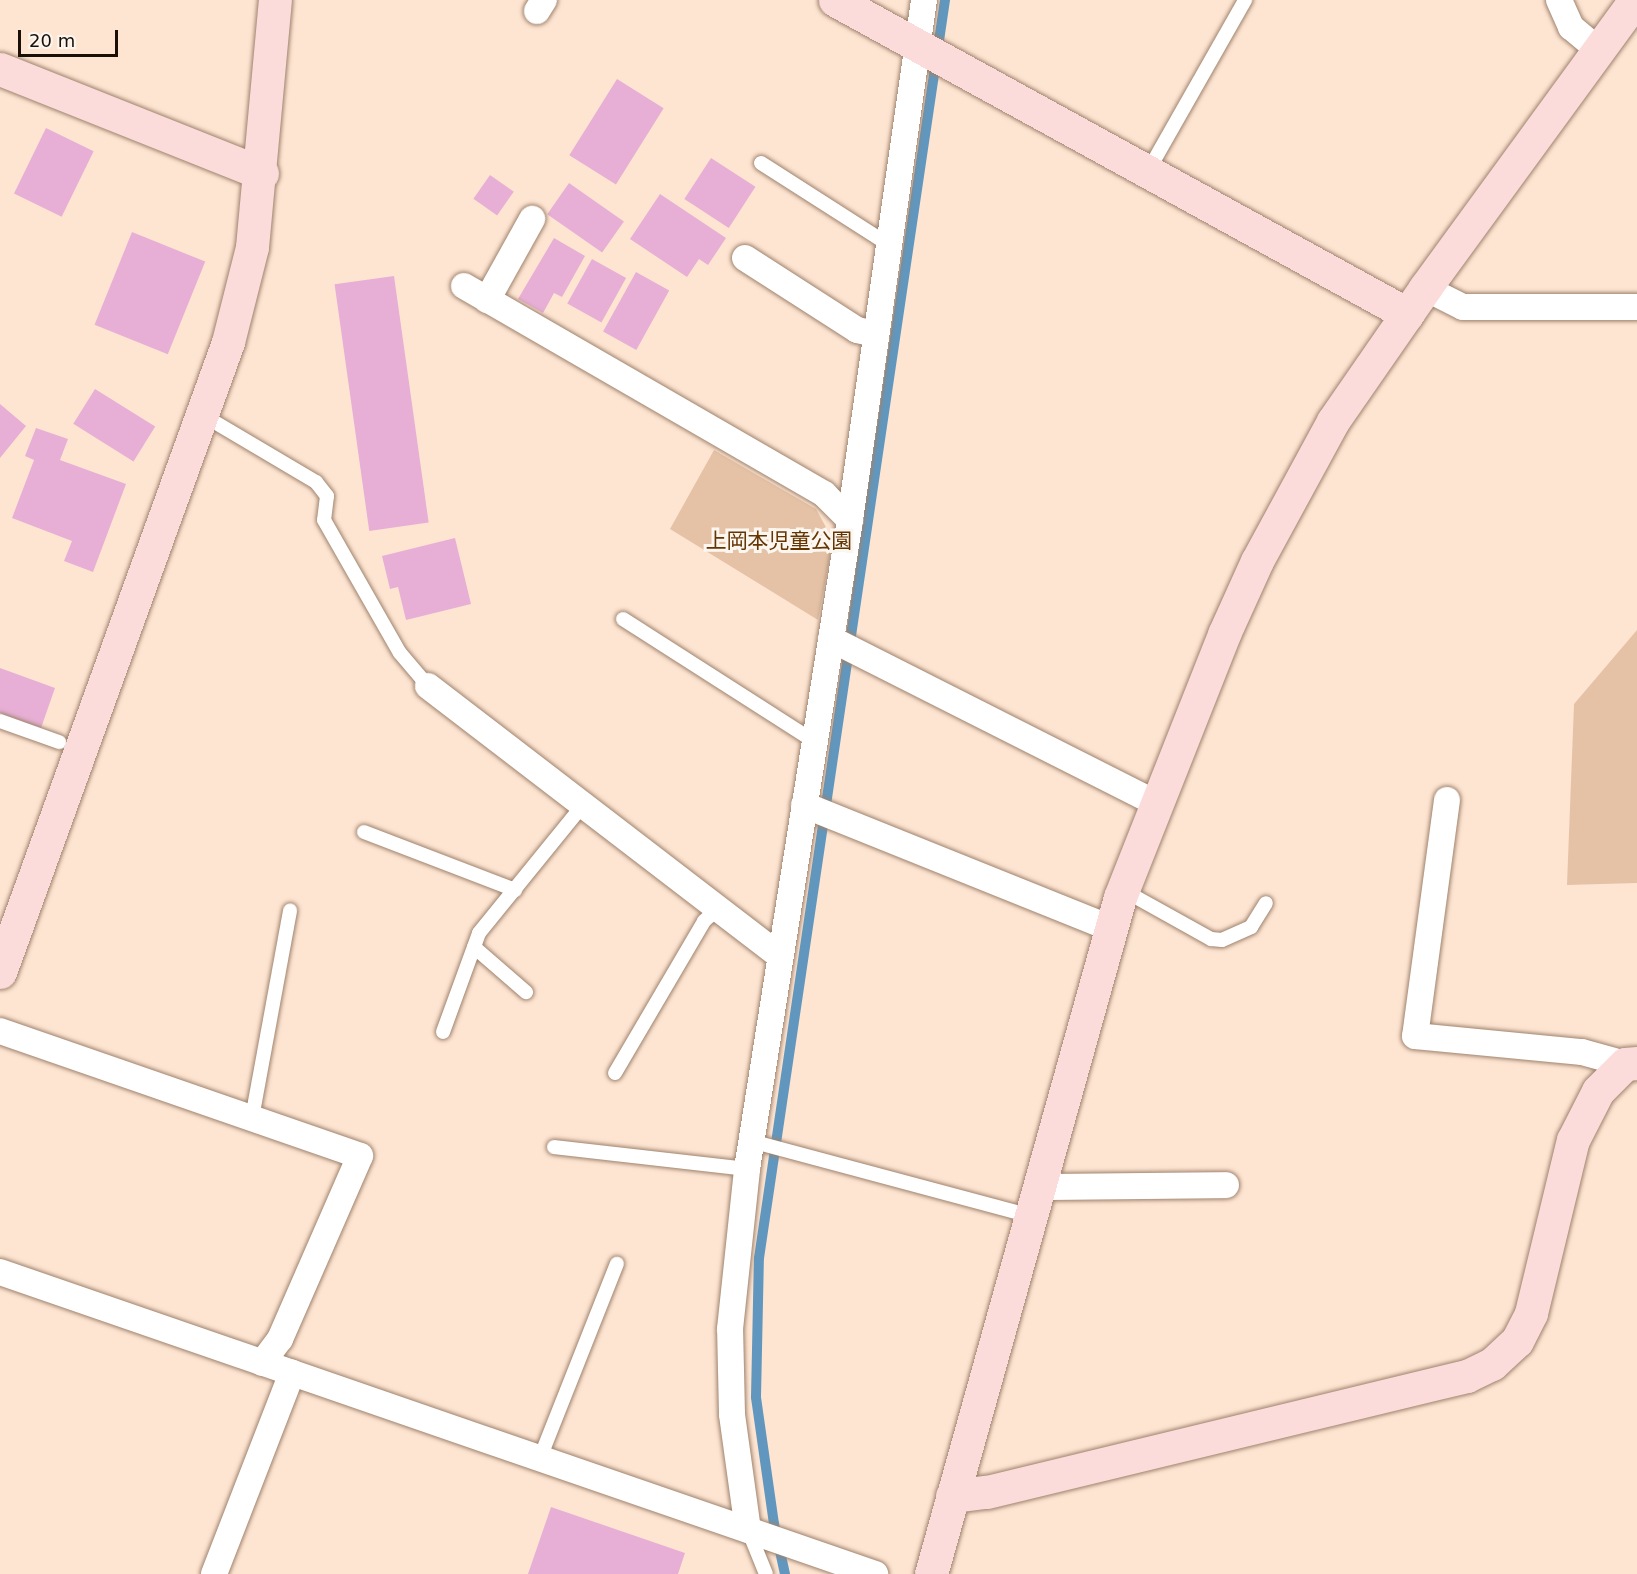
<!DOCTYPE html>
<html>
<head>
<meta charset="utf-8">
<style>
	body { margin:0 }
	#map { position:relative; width:1637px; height:1574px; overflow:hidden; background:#fee5d2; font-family:"DejaVu Sans","Noto Sans JP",sans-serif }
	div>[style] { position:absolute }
	.green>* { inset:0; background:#e5c2a6 }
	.stream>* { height:10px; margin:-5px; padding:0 5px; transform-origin:5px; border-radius:5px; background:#6197be }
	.building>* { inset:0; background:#e7afd5; transform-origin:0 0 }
	.roads { filter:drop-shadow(0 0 2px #9e826c) drop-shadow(0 0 2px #9e826c) }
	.lane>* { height:14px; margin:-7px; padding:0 7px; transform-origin:7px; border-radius:7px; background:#fff }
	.street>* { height:26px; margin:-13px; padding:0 13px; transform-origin:13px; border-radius:13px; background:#fff }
	.secondary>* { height:33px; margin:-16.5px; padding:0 16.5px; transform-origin:16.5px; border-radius:16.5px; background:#fcdcdb }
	span { translate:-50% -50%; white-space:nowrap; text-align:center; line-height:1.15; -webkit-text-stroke:6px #fcf6f1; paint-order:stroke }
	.park-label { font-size:21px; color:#653501 }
	.scale { position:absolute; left:18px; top:30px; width:100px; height:27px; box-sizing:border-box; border:3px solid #1a1008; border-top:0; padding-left:8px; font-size:18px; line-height:21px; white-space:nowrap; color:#1a1008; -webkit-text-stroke:4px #fcf6f1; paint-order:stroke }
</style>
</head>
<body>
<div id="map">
	<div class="green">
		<div style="clip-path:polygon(714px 450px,816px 509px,833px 540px,818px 620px,670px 529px)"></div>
		<div style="clip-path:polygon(1637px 630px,1637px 883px,1567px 885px,1574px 704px)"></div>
	</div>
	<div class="stream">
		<div style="left:785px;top:1574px;width:51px;rotate:-102.4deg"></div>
		<div style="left:774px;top:1524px;width:128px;rotate:-98.1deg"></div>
		<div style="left:756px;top:1397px;width:139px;rotate:-88.8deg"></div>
		<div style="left:759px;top:1258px;width:1272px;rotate:-81.59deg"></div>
	</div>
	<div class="building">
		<div style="left:617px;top:79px;width:55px;height:90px;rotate:32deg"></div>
		<div style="left:46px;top:128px;width:53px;height:73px;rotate:26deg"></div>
		<div style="left:711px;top:158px;width:53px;height:49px;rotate:33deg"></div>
		<div style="left:490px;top:175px;width:29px;height:29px;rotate:35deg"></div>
		<div style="left:569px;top:183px;width:67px;height:38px;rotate:35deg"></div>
		<div style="clip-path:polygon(660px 194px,726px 238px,708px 265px,699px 259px,687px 277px,630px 239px)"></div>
		<div style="left:132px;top:232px;width:79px;height:100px;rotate:22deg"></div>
		<div style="clip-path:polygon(554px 238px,585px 256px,562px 297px,554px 293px,543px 313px,518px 299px)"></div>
		<div style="left:592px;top:259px;width:39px;height:51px;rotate:29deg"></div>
		<div style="left:636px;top:272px;width:38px;height:68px;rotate:29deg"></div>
		<div style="left:394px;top:276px;width:249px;height:60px;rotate:82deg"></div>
		<div style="left:95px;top:389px;width:71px;height:41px;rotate:32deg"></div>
		<div style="clip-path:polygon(0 404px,26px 426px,0 458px)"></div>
		<div style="clip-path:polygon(36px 428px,68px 439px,60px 460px,126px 484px,93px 572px,64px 561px,72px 541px,12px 518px,34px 460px,25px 456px)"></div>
		<div style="clip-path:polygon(455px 538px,471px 604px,406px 620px,398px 587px,390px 589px,382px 556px)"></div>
		<div style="clip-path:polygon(0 668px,55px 688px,41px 728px,0 713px)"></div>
		<div style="clip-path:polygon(551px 1507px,685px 1553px,678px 1574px,528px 1574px)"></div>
	</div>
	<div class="roads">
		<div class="lane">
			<div style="left:761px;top:163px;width:152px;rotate:32.6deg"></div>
			<div style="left:1148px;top:171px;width:197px;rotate:-60.4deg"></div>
			<div style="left:201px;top:414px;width:134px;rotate:30.6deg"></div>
			<div style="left:316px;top:482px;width:18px;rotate:52deg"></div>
			<div style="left:327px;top:496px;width:24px;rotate:97deg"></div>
			<div style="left:324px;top:520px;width:153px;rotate:60.3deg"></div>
			<div style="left:400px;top:653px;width:43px;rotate:49.7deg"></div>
			<div style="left:623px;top:619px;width:227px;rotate:32.6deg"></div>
			<div style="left:0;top:721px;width:63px;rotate:19.6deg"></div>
			<div style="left:364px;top:832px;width:162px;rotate:21deg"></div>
			<div style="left:1123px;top:890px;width:101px;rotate:29.1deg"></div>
			<div style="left:1211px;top:939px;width:11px;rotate:5deg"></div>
			<div style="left:1222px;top:940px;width:32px;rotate:-24deg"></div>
			<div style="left:1251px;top:927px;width:28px;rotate:-58deg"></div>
			<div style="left:474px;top:947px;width:69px;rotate:40.9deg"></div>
			<div style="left:443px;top:1032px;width:105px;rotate:-70deg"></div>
			<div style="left:479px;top:933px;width:166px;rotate:-50.9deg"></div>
			<div style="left:615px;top:1073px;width:176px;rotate:-59.6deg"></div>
			<div style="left:704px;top:921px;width:20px;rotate:-41deg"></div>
			<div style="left:252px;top:1118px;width:211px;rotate:-79.6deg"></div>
			<div style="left:751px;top:1141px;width:290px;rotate:15deg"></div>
			<div style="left:554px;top:1147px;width:194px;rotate:6.5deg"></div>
			<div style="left:540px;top:1458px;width:209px;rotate:-68.4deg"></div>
			<div style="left:749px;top:1532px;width:45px;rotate:68deg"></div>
		</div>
		<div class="street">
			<div style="left:1559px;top:0;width:30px;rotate:66deg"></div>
			<div style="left:1571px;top:27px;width:34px;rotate:40deg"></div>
			<div style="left:537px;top:11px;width:13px;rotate:-58deg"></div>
			<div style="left:745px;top:258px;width:133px;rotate:32.7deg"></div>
			<div style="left:857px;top:330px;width:19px;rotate:12deg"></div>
			<div style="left:464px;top:286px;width:416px;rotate:30deg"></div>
			<div style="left:824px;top:494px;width:37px;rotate:45deg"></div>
			<div style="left:1425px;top:288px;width:42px;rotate:26.6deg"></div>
			<div style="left:1463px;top:307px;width:174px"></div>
			<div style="left:487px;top:300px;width:93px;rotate:-60.9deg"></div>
			<div style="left:831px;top:639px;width:364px;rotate:26.8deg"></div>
			<div style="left:428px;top:686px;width:444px;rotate:37.5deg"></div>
			<div style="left:1447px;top:800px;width:238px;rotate:97.7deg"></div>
			<div style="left:1415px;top:1036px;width:168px;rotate:5.5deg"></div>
			<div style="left:1582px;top:1052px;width:45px;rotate:15.6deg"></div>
			<div style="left:804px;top:805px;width:332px;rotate:21.9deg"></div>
			<div style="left:0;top:1031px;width:381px;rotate:19.1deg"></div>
			<div style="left:360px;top:1156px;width:200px;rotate:113.6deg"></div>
			<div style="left:280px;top:1339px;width:30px;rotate:127deg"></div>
			<div style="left:1039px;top:1187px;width:187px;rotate:-0.6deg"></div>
			<div style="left:0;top:1272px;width:926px;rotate:19.04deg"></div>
			<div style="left:748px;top:1530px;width:117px;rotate:-97.9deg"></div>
			<div style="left:732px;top:1414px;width:85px;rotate:-91.3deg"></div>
			<div style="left:730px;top:1329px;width:161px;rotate:-83.9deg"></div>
			<div style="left:747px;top:1169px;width:657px;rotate:-80.98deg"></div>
			<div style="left:850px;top:520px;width:525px;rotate:-81.9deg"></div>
			<div style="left:214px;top:1574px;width:216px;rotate:-68.8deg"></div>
		</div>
		<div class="secondary">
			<div style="left:835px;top:0;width:653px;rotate:28.76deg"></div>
			<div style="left:0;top:69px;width:282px;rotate:21.7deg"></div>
			<div style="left:0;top:972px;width:670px;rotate:-70.1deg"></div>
			<div style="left:228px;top:342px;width:98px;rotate:-75.8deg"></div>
			<div style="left:252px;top:247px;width:248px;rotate:-84.7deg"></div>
			<div style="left:952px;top:1496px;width:35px;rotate:-7deg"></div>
			<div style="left:987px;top:1492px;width:494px;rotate:-13.6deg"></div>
			<div style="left:1467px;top:1376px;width:28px;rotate:-26deg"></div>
			<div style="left:1492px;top:1364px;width:34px;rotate:-43deg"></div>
			<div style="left:1517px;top:1341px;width:31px;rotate:-63deg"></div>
			<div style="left:1531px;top:1313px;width:178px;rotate:-76.4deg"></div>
			<div style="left:1573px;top:1140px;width:55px;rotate:-63deg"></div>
			<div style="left:1598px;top:1091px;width:38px;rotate:-45deg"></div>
			<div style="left:1625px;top:1064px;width:12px;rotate:-5deg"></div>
			<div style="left:931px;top:1574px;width:703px;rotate:-74.4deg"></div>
			<div style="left:1120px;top:897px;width:283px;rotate:-68.4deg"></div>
			<div style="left:1224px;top:634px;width:80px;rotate:-65.7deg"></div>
			<div style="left:1257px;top:561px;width:159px;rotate:-61.5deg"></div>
			<div style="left:1333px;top:421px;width:162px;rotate:-55.3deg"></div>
			<div style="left:1425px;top:288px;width:356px;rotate:-53.9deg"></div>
		</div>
	</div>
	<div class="park-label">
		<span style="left:779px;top:541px">上岡本児童公園</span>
	</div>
	<div class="scale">20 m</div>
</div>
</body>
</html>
